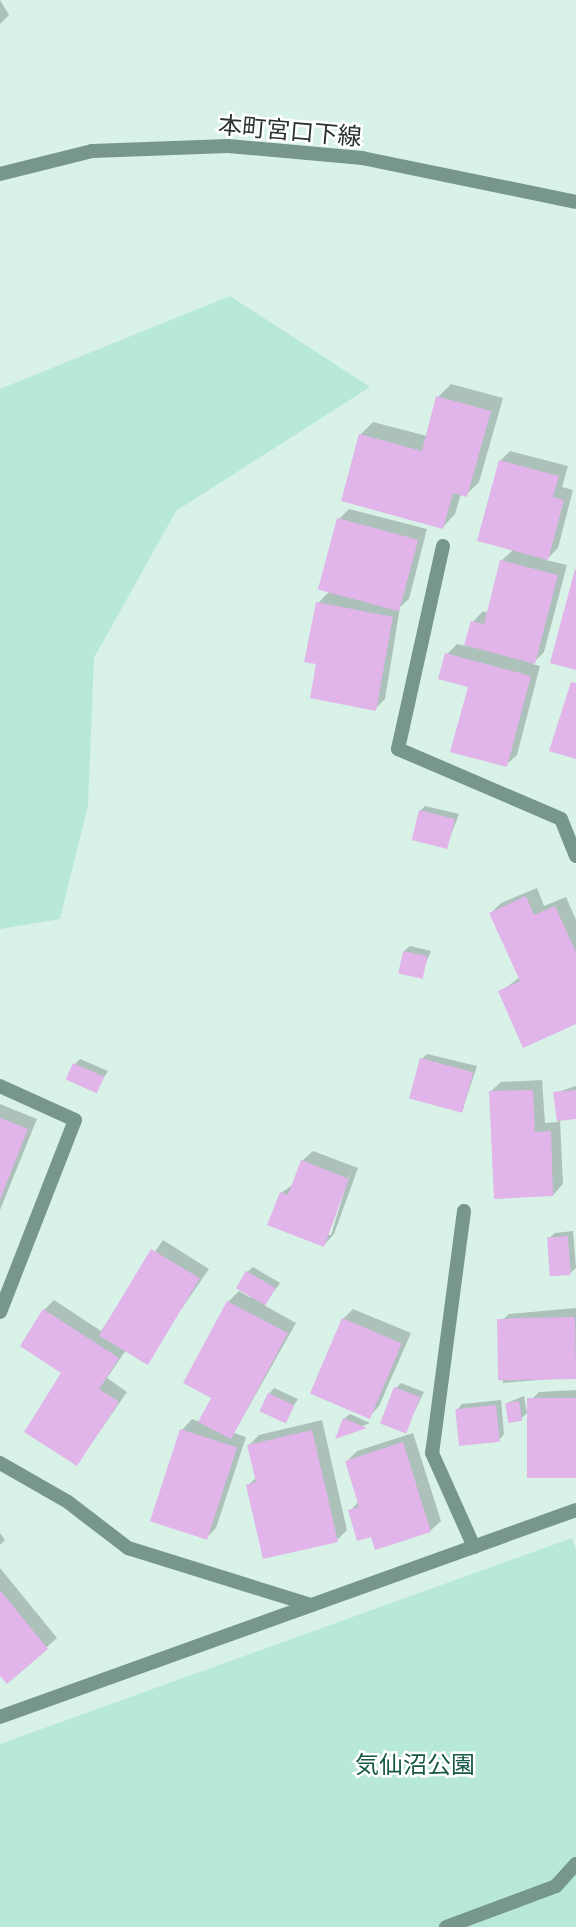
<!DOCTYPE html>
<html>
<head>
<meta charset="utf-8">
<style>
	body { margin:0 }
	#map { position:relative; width:576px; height:1927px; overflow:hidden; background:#d8f2e8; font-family:Helvetica,"Noto Sans JP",sans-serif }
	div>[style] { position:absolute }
	.green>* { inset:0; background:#b8e9d7 }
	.shadow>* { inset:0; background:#0003 }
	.building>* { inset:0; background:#e1b4ea; transform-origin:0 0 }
	.minor>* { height:14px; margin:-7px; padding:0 7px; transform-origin:7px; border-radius:7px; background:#77978b }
	.tertiary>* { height:14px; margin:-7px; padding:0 7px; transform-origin:7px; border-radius:7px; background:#77978b }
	span { translate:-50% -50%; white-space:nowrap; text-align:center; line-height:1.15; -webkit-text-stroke:5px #fff; paint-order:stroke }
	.street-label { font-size:24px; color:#29332f }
	.park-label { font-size:24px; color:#175746 }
</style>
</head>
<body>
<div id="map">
	<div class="green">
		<div style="clip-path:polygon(230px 296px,370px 387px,176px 511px,94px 658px,88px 806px,60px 919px,0 929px,0 389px)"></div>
		<div style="clip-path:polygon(572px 1538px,576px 1550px,576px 1927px,0 1927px,0 1744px)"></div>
	</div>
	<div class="shadow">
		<div style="clip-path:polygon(0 0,9px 15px,0 24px)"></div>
		<div style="clip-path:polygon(451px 384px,503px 398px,479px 482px,466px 495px,461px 494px,455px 514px,443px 527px,360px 435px,373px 422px,427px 436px,438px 397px)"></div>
		<div style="clip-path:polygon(510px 451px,568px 466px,562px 487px,573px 490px,558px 548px,546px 560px,567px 565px,544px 652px,532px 664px,540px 666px,517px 755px,506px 765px,470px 686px,447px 654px,457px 644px,466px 646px,473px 622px,483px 611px,488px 613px,501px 561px,514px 549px,500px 461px)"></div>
		<div style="clip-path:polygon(349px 509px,427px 529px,409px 599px,400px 607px,385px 699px,375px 709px,318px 663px,318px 603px,330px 591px,339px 519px)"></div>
		<div style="clip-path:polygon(425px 806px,459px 814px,446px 848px,420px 811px)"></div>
		<div style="clip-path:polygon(537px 888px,544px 906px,566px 897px,576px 920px,576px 1022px,500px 992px,520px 977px,491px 913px,501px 903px)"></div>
		<div style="clip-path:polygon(410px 946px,431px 951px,420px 977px,404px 951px)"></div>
		<div style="clip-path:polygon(427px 1054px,477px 1066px,462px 1111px,422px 1059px)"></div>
		<div style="clip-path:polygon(80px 1059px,108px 1071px,96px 1090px,75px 1064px)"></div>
		<div style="clip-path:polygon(542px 1080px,545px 1123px,558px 1122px,555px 1093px,576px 1086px,576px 1117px,560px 1119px,563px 1184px,553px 1195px,490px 1092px,501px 1082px)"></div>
		<div style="clip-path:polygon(0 1104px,37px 1119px,0 1210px)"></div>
		<div style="clip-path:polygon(evenodd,313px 1151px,358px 1168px,334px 1234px,324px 1245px,281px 1193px,294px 1184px,302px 1161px,313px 1151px,351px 1170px,331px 1235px,327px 1235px,351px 1170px)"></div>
		<div style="clip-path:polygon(573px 1231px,576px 1268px,570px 1273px,549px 1238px,555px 1233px)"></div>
		<div style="clip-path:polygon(163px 1240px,209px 1269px,144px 1363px,126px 1350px,107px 1378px,127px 1392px,77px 1464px,64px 1373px,44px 1310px,54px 1300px,101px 1331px)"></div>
		<div style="clip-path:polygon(253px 1267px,280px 1283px,264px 1305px,296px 1323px,234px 1433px,246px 1437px,216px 1528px,206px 1538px,182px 1430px,192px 1419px,200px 1422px,213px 1397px,185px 1382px,228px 1302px,239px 1291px,251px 1298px,247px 1272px)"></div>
		<div style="clip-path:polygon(576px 1308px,576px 1377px,503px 1383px,498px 1324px,509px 1314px)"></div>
		<div style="clip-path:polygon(353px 1309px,411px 1333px,379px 1406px,369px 1417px,343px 1319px)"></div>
		<div style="clip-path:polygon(401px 1383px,424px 1392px,405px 1431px,396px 1388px)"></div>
		<div style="clip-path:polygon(274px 1388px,298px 1399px,284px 1421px,269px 1394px)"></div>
		<div style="clip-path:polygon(576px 1390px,576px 1476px,529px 1402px,539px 1392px)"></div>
		<div style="clip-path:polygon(524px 1396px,527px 1413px,521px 1419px,507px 1403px)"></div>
		<div style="clip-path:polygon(501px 1400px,504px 1434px,499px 1440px,457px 1410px,462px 1404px)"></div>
		<div style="clip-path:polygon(350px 1414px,370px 1423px,338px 1436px,344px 1419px)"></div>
		<div style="clip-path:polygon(322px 1420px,347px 1530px,337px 1540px,248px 1485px,257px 1477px,249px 1445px,259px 1435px)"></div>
		<div style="clip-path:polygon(413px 1433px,441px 1521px,430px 1531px,350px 1511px,359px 1501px,347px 1461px,357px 1451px)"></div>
		<div style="clip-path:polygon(0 1533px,5px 1540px,0 1545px)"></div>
		<div style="clip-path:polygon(0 1568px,57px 1638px,7px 1682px,0 1673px)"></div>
	</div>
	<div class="building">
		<div style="clip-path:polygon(436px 396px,491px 411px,467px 497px,453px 493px,443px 529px,341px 501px,359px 434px,422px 451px)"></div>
		<div style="clip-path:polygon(499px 460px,559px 476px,553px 497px,564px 500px,548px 560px,477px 541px)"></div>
		<div style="left:337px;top:518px;width:84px;height:74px;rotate:15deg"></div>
		<div style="clip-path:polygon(500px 560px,558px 575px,535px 664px,464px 645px,471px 621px,484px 624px)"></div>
		<div style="clip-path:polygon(575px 569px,576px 570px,576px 670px,550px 663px)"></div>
		<div style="clip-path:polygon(316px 602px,393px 617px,376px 711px,310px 698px,316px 664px,304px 662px)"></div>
		<div style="clip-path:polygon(445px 653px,531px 676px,507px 767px,450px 752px,468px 687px,438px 679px)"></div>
		<div style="clip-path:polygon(571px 682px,576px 683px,576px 759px,549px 751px)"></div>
		<div style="left:419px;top:810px;width:37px;height:31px;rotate:14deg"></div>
		<div style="clip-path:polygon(526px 896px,534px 915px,555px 906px,576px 952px,576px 1024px,523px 1048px,498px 991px,520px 981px,489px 913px)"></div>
		<div style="left:403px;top:951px;width:25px;height:23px;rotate:12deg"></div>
		<div style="left:420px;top:1058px;width:55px;height:42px;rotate:15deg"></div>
		<div style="left:73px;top:1063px;width:34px;height:18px;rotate:24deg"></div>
		<div style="clip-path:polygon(533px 1090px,535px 1132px,551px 1131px,553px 1196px,494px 1199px,489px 1091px)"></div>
		<div style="clip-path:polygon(576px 1090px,576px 1119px,557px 1121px,553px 1092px)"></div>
		<div style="clip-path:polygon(0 1118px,28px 1129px,0 1200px)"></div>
		<div style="clip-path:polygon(301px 1160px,349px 1179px,324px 1247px,267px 1225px,280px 1192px,288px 1195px)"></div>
		<div style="left:568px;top:1236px;width:39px;height:21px;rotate:86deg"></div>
		<div style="left:151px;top:1249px;width:57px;height:101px;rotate:31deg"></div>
		<div style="left:246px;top:1271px;width:34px;height:20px;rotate:30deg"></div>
		<div style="clip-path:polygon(227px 1301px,288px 1333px,231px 1439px,198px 1422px,211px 1398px,183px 1383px)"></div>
		<div style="clip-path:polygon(43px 1309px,119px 1358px,99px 1389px,119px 1402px,77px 1466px,24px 1432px,61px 1373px,20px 1346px)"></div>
		<div style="left:575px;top:1317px;width:62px;height:78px;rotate:89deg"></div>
		<div style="left:342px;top:1318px;width:65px;height:82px;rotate:23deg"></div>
		<div style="left:394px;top:1387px;width:28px;height:39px;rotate:21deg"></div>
		<div style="left:268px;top:1393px;width:29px;height:20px;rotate:25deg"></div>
		<div style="left:576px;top:1398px;width:80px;height:49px;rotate:90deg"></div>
		<div style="left:519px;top:1401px;width:20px;height:14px;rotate:81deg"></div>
		<div style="left:496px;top:1405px;width:37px;height:41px;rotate:84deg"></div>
		<div style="clip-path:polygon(343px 1418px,367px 1428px,335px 1439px)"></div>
		<div style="left:180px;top:1429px;width:60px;height:97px;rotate:18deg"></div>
		<div style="clip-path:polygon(312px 1430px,338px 1542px,263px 1559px,246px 1485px,256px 1482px,247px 1445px)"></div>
		<div style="clip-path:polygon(403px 1442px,431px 1532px,375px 1550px,371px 1537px,357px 1541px,348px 1510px,359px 1507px,345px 1461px)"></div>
		<div style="clip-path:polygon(0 1590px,48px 1649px,7px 1684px,0 1676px)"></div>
	</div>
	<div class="minor">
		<div style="left:443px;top:546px;width:208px;rotate:102.5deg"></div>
		<div style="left:398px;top:749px;width:177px;rotate:23.2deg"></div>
		<div style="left:561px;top:819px;width:40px;rotate:68deg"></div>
		<div style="left:0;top:1086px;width:82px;rotate:24.4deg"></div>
		<div style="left:75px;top:1120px;width:206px;rotate:111.3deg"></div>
		<div style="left:464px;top:1211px;width:244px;rotate:97.5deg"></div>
		<div style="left:432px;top:1453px;width:103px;rotate:65.9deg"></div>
		<div style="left:0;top:1463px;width:78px;rotate:29.8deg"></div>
		<div style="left:68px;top:1502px;width:76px;rotate:37.5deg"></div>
		<div style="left:128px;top:1548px;width:192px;rotate:17.3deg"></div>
		<div style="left:0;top:1717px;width:612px;rotate:-19.77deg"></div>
		<div style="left:446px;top:1927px;width:117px;rotate:-20.4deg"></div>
		<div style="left:556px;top:1886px;width:30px;rotate:-48deg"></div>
	</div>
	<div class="tertiary">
		<div style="left:0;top:174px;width:95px;rotate:-14deg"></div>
		<div style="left:92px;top:151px;width:136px;rotate:-2.1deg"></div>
		<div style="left:228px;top:146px;width:135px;rotate:5.1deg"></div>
		<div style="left:362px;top:158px;width:218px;rotate:11.6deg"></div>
	</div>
	<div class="street-label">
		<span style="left:290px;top:131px;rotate:5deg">本町宮口下線</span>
	</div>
	<div class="park-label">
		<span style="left:415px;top:1765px">気仙沼公園</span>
	</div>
</div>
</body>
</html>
